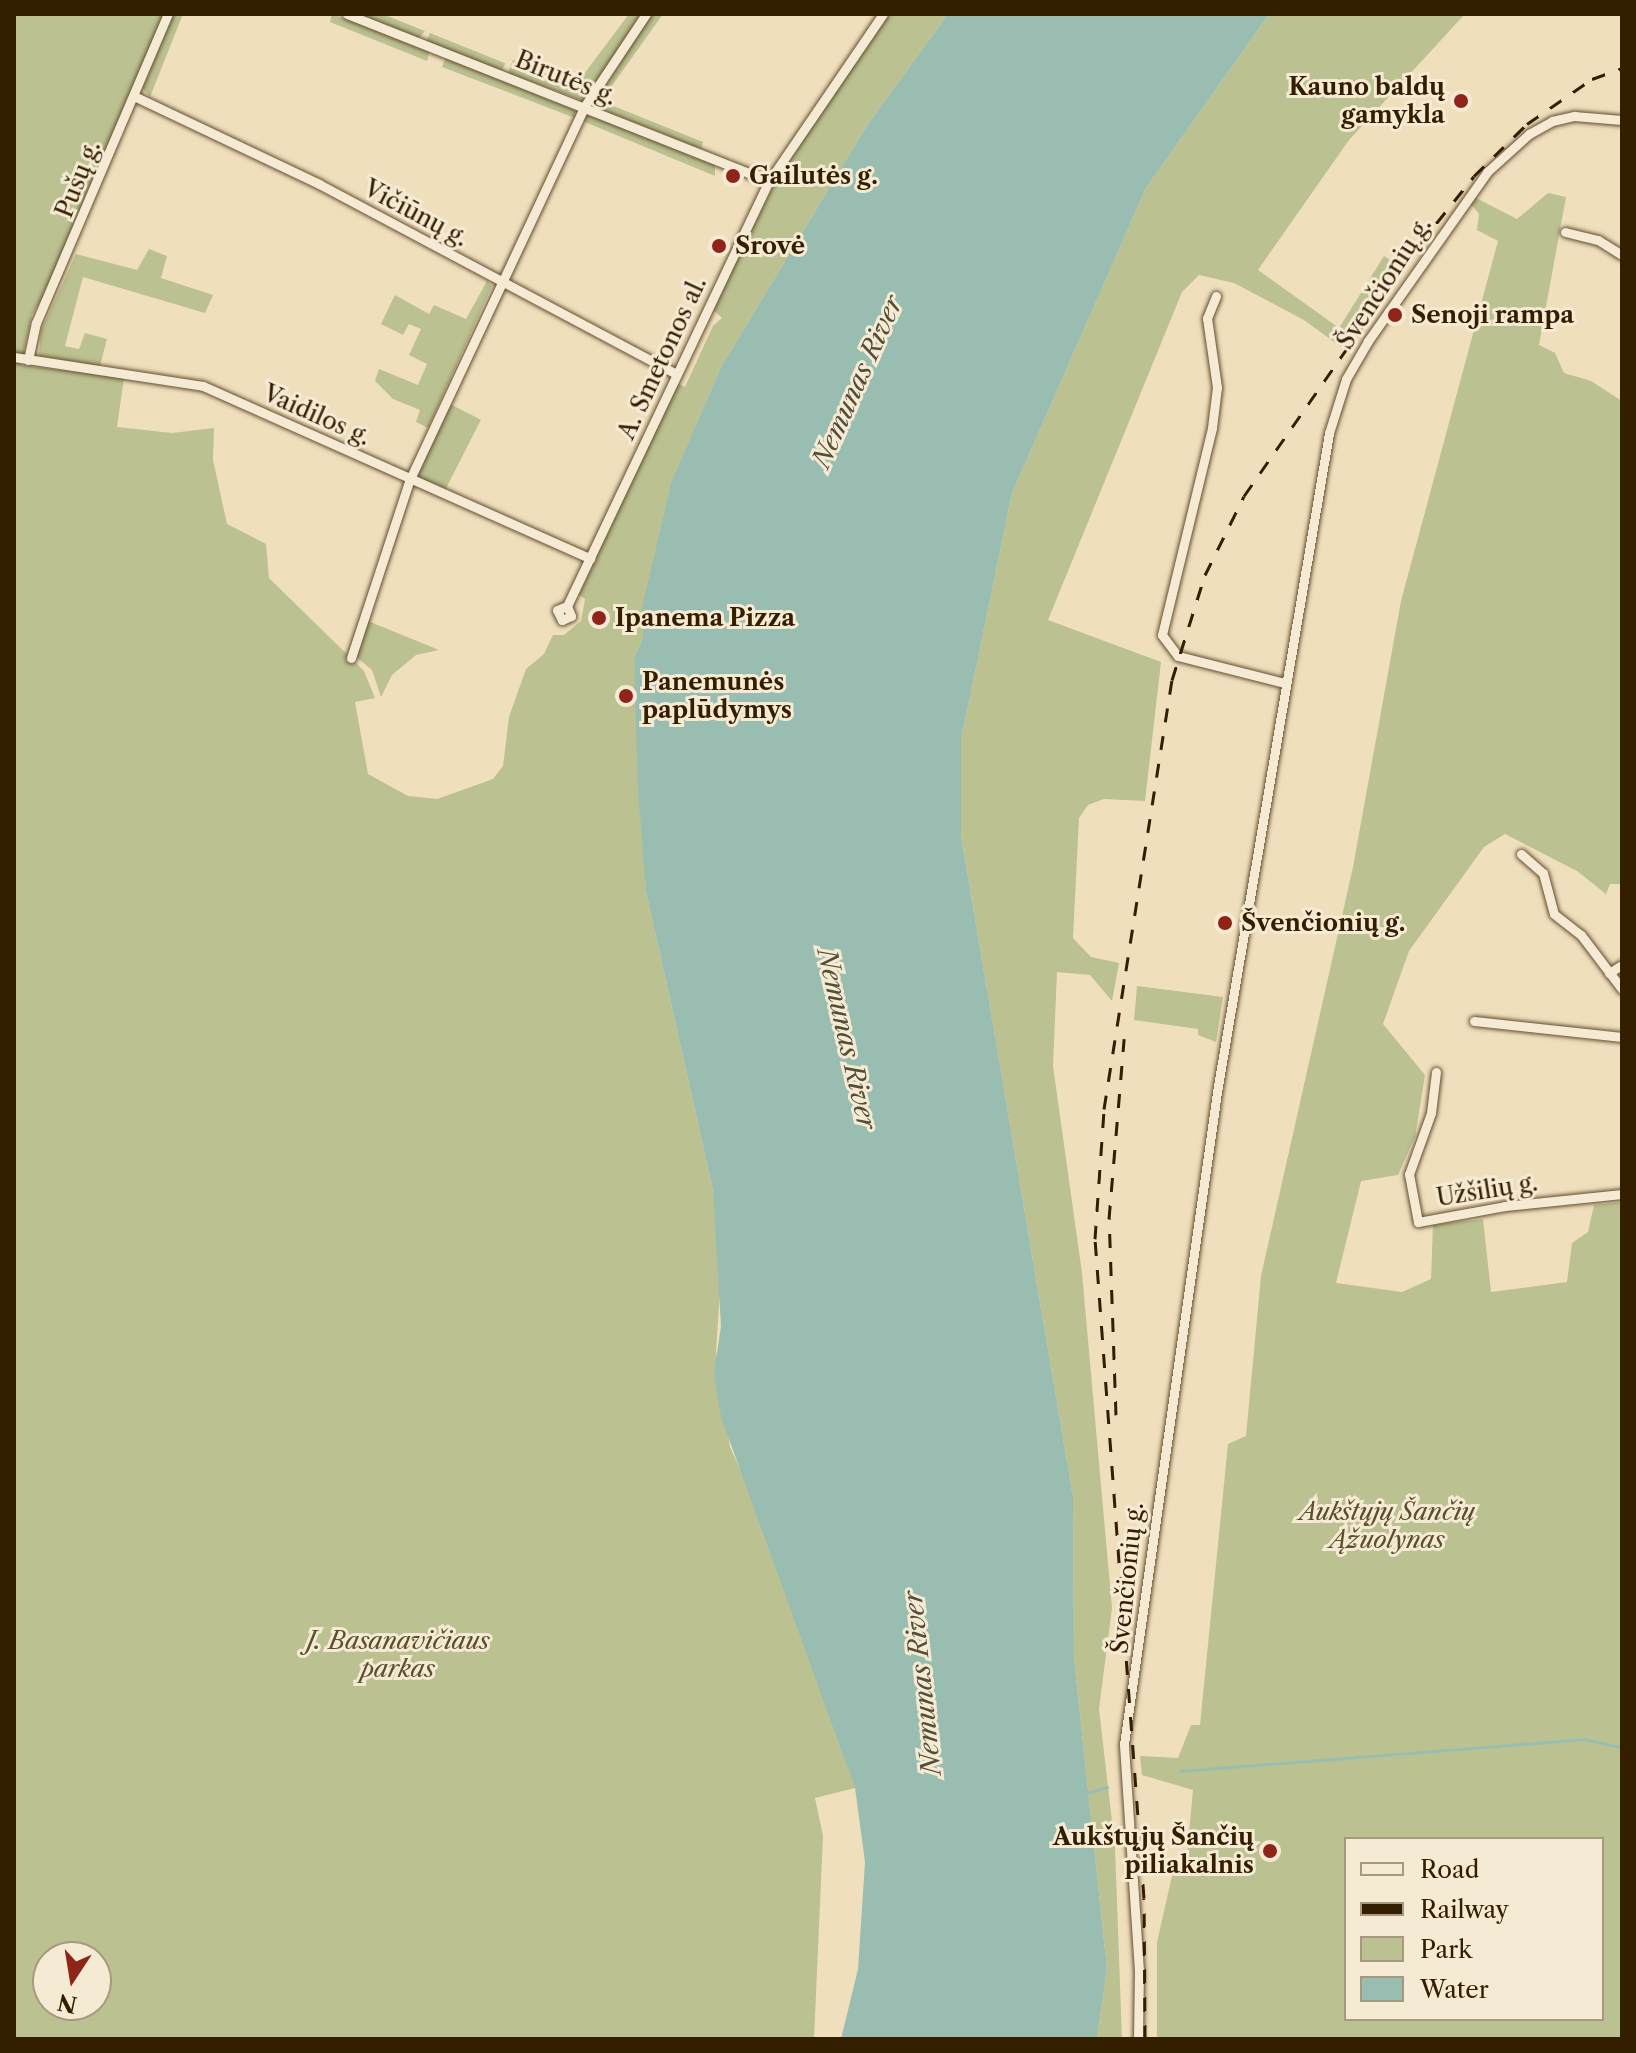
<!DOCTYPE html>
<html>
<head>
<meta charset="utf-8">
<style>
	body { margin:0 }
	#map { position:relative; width:1636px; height:2053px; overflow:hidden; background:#f0dfbd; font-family:"Libre Caslon Text",serif }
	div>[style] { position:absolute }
	.green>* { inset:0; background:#bbc190; transform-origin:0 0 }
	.water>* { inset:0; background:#9abdb2 }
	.stream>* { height:3px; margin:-1.5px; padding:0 1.5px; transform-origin:1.5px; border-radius:1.5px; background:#9abdb2 }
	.roads { filter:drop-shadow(0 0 2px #634e2f) drop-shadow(0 0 2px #634e2f) }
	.minor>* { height:9px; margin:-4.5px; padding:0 4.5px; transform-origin:4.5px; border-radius:4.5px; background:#f5ead4 }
	.rail>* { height:3px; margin-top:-1.5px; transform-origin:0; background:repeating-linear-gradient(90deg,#341e00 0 14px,transparent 0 28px) }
	.dots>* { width:22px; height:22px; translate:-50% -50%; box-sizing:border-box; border:4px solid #f5ead4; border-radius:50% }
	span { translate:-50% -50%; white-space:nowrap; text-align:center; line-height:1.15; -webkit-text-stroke:6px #f5ead4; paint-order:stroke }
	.street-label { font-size:24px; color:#341e00 }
	.poi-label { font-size:24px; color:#341e00; font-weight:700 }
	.right { translate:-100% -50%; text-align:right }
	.left { translate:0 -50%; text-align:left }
	.park-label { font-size:24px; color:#5c4f2b; font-style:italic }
	.water-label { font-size:26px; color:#534e35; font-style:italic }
	.frame { position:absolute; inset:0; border:16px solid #341e00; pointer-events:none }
	.legend { position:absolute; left:1344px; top:1837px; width:260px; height:184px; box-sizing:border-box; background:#f5ead4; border:2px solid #a8987f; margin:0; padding:10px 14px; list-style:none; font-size:24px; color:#341e00 }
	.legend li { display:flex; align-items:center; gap:16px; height:40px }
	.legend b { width:40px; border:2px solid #a8987f }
	.north { position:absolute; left:32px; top:1941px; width:80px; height:80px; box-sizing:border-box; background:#f5ead4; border:2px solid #a8987f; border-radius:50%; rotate:192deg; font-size:22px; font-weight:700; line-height:32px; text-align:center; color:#341e00 }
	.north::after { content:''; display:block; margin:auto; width:28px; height:36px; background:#8f2418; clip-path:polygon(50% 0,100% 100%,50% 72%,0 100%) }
</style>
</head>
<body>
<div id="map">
	<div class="green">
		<div style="clip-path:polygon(evenodd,14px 14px,164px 14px,62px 265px,32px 315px,21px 365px,124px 378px,117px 427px,172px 433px,214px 428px,213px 460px,227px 524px,266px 544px,269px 578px,364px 671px,375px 698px,355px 702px,368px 774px,408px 796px,437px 799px,493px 779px,503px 766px,509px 717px,526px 669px,544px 654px,553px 635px,564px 635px,581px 621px,585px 599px,579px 595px,677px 383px,685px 387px,713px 326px,722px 318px,712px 309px,776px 181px,888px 14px,948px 14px,868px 124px,721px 367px,671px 484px,643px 608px,643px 638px,634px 658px,646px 892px,713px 1190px,721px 1276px,716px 1351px,730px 1447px,759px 1512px,855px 1788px,815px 1798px,823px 1836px,814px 2039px,14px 2039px,14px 14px,48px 1957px,96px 1957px,96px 2005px,48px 2005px,48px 1957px)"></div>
		<div style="clip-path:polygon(173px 14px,183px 14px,150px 97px,142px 88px)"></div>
		<div style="clip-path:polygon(332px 14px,430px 51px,427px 61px,330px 22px)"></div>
		<div style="clip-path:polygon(358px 14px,382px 14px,425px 31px,419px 38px)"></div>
		<div style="clip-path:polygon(629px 14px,641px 14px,584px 101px,508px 73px,513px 60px,575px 86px)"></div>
		<div style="clip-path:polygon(651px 14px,663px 14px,601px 101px,703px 142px,701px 149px,593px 106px)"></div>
		<div style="clip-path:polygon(1269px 14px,1465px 14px,1349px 140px,1258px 270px,1339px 328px,1384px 256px,1396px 264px,1341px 347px,1304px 320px,1234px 283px,1199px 275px,1182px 292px,1048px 620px,1161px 662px,1145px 801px,1104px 799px,1088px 805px,1079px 818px,1073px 938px,1091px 957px,1119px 963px,1112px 1001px,1090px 975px,1057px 972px,1053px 1066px,1082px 1273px,1112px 1608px,1099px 1709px,1115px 1847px,1122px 2039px,1097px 2039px,1107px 1969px,1074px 1658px,1073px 1497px,961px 836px,961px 740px,1012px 493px,1146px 188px)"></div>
		<div style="left:430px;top:33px;width:81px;height:9px;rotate:22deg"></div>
		<div style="clip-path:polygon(446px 57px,575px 108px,575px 118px,442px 67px)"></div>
		<div style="clip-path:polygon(587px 113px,715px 165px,715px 176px,580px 120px)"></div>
		<div style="clip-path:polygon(evenodd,1548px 193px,1566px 197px,1539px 345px,1555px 353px,1564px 373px,1591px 381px,1622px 401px,1620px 884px,1610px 884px,1606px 894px,1577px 871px,1505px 834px,1484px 847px,1409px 951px,1383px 1024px,1425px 1075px,1415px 1137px,1398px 1175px,1361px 1181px,1336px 1283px,1402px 1292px,1431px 1279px,1433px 1225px,1483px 1219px,1491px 1292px,1567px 1282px,1572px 1243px,1588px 1232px,1594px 1205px,1622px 1202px,1622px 2039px,1157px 2039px,1157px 1942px,1172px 1876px,1187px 1855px,1193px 1790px,1142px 1775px,1140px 1756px,1178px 1758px,1191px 1725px,1200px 1725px,1228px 1444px,1246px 1436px,1261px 1276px,1353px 867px,1401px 601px,1498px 241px,1477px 230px,1479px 214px,1470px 203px,1474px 197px,1517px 219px,1548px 193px,1346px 1839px,1602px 1839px,1602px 2019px,1346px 2019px,1346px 1839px)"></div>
		<div style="clip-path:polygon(149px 249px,167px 256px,161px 278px,213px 295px,205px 313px,83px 277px,65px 346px,79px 349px,85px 333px,107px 339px,100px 366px,39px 356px,41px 331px,76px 254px,137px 270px)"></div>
		<div style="clip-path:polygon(487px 281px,492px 286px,428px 428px,416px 422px,420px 410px,393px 399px,375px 381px,379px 369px,418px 385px,427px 364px,409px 355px,421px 329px,409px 324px,403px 335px,381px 324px,395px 295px,429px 314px,434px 305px,466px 319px)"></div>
		<div style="left:448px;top:403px;width:37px;height:80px;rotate:27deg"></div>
		<div style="clip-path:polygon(368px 621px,439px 650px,416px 655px,392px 675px,381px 697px,372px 670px,355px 656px)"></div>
		<div style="clip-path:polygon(1137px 986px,1223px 997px,1216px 1042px,1198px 1035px,1198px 1029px,1134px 1020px)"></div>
	</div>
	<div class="water">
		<div style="clip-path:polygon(948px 14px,1269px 14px,1146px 188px,1012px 493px,961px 740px,961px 836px,1073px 1497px,1074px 1658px,1107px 1969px,1097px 2039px,841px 2039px,858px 1969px,865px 1862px,855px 1788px,721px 1417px,714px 1373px,721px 1326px,713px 1190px,646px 892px,638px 790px,634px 658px,643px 638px,642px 608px,671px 483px,721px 367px,868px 124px)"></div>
	</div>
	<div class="stream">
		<div style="left:1180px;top:1771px;width:404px;rotate:-4.5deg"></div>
		<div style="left:1583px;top:1739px;width:40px;rotate:12deg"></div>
		<div style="left:1087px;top:1793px;width:21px;rotate:-17deg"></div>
	</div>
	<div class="roads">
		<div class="minor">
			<div style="left:347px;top:14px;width:454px;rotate:21.6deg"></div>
			<div style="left:134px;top:96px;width:205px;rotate:25.4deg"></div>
			<div style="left:319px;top:184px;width:404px;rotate:28deg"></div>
			<div style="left:1565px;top:232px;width:34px;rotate:14deg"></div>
			<div style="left:1598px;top:240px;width:28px;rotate:32deg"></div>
			<div style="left:1216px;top:296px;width:24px;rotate:112deg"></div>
			<div style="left:1207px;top:318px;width:70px;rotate:81.8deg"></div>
			<div style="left:1217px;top:387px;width:41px;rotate:97deg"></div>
			<div style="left:1212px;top:428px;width:213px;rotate:103.6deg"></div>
			<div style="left:1162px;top:635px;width:26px;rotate:53deg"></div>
			<div style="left:1178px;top:656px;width:110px;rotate:14.2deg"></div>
			<div style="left:14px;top:357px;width:191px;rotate:8.7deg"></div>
			<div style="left:203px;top:386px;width:424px;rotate:24deg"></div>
			<div style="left:28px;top:360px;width:38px;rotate:-78deg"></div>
			<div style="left:36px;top:323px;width:336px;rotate:-66.9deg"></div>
			<div style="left:567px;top:606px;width:11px;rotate:68deg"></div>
			<div style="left:571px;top:616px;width:10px;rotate:156deg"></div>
			<div style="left:562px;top:620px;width:11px;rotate:-117deg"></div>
			<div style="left:557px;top:610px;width:11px;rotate:-22deg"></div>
			<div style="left:567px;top:606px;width:471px;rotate:-64.6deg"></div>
			<div style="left:769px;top:181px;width:202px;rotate:-55.7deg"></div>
			<div style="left:351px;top:658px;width:188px;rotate:-71.8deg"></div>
			<div style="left:410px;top:479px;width:411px;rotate:-64.9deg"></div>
			<div style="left:584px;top:107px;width:112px;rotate:-56.3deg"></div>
			<div style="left:1521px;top:854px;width:29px;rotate:41deg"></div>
			<div style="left:1543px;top:873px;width:42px;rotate:75deg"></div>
			<div style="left:1554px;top:914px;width:34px;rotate:38deg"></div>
			<div style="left:1581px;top:935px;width:68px;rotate:52.8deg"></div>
			<div style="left:1609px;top:973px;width:15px;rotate:-32deg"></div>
			<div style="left:1474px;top:1021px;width:149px;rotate:6.2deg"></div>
			<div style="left:1436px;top:1072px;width:41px;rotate:97deg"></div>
			<div style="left:1431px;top:1113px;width:65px;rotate:109.8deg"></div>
			<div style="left:1409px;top:1174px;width:49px;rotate:79.4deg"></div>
			<div style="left:1418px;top:1222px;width:88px;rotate:-10.4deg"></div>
			<div style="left:1505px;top:1206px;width:118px;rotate:-5.9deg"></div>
			<div style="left:1138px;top:2039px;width:68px;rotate:-89.2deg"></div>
			<div style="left:1139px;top:1971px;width:227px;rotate:-93.8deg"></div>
			<div style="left:1124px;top:1744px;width:659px;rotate:-81.88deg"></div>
			<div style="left:1217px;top:1092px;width:668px;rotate:-80.35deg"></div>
			<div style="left:1329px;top:433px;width:57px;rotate:-72.5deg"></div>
			<div style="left:1346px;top:379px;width:44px;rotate:-59.9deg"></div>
			<div style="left:1368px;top:341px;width:207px;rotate:-54.8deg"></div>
			<div style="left:1487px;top:172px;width:57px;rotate:-42.1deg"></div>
			<div style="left:1529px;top:134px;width:26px;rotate:-29deg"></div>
			<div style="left:1552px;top:121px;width:23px;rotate:-13deg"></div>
			<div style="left:1574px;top:116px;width:48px;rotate:4.8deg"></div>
		</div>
	</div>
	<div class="rail">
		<div style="left:1116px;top:1415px;width:196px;rotate:-92deg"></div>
		<div style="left:1109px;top:1219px;width:181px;rotate:-85.2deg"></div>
		<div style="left:1145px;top:2039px;width:141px;rotate:-90.4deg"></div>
		<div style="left:1144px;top:1898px;width:661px;rotate:-94.25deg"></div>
		<div style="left:1095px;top:1239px;width:130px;rotate:-86deg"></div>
		<div style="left:1104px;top:1109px;width:434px;rotate:-81deg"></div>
		<div style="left:1172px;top:680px;width:110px;rotate:-72.6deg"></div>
		<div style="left:1205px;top:575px;width:88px;rotate:-63.7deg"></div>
		<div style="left:1244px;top:496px;width:306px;rotate:-55.1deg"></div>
		<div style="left:1419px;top:245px;width:88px;rotate:-51.4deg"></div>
		<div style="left:1474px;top:176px;width:74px;rotate:-44.5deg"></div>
		<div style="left:1527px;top:124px;width:79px;rotate:-34.7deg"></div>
		<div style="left:1592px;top:79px;width:32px;rotate:-20deg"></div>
	</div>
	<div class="dots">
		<div style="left:1461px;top:101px;background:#8f2418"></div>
		<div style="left:733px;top:176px;background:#8f2418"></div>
		<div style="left:719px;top:246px;background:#8f2418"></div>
		<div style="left:1395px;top:315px;background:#8f2418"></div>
		<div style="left:599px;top:618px;background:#8f2418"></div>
		<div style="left:626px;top:696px;background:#8f2418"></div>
		<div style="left:1225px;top:923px;background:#8f2418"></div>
		<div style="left:1270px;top:1851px;background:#8f2418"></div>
	</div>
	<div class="street-label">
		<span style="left:566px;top:78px;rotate:22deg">Birutės g.</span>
		<span style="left:78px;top:179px;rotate:-68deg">Pušų g.</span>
		<span style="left:416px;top:213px;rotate:28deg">Vičiūnų g.</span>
		<span style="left:1384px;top:283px;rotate:-57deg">Švenčionių g.</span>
		<span style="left:662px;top:358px;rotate:-65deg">A. Smetonos al.</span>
		<span style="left:317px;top:415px;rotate:24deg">Vaidilos g.</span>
		<span style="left:1487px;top:1190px;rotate:-9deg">Užšilių g.</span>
		<span style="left:1127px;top:1578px;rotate:-84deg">Švenčionių g.</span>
	</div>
	<div class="poi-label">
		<span class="right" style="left:1445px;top:101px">Kauno baldų<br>gamykla</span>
		<span class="left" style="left:749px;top:176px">Gailutės g.</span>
		<span class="left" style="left:735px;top:246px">Srovė</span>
		<span class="left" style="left:1411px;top:315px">Senoji rampa</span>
		<span class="left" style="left:615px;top:618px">Ipanema Pizza</span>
		<span class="left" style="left:642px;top:696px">Panemunės<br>paplūdymys</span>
		<span class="left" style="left:1241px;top:923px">Švenčionių g.</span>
		<span class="right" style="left:1254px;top:1851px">Aukštųjų Šančių<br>piliakalnis</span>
	</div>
	<div class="park-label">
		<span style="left:1387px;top:1526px">Aukštųjų Šančių<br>Ąžuolynas</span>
		<span style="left:398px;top:1655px">J. Basanavičiaus<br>parkas</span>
	</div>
	<div class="water-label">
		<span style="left:858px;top:382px;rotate:-66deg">Nemunas River</span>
		<span style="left:846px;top:1039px;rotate:77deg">Nemunas River</span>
		<span style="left:923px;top:1683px;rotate:-96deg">Nemunas River</span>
	</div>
	<div class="frame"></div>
	<ul class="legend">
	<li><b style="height:10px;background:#f5ead4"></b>Road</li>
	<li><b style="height:10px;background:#341e00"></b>Railway</li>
	<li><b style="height:22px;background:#bbc190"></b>Park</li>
	<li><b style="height:22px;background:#9abdb2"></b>Water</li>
	</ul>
	<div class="north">N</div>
</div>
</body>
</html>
